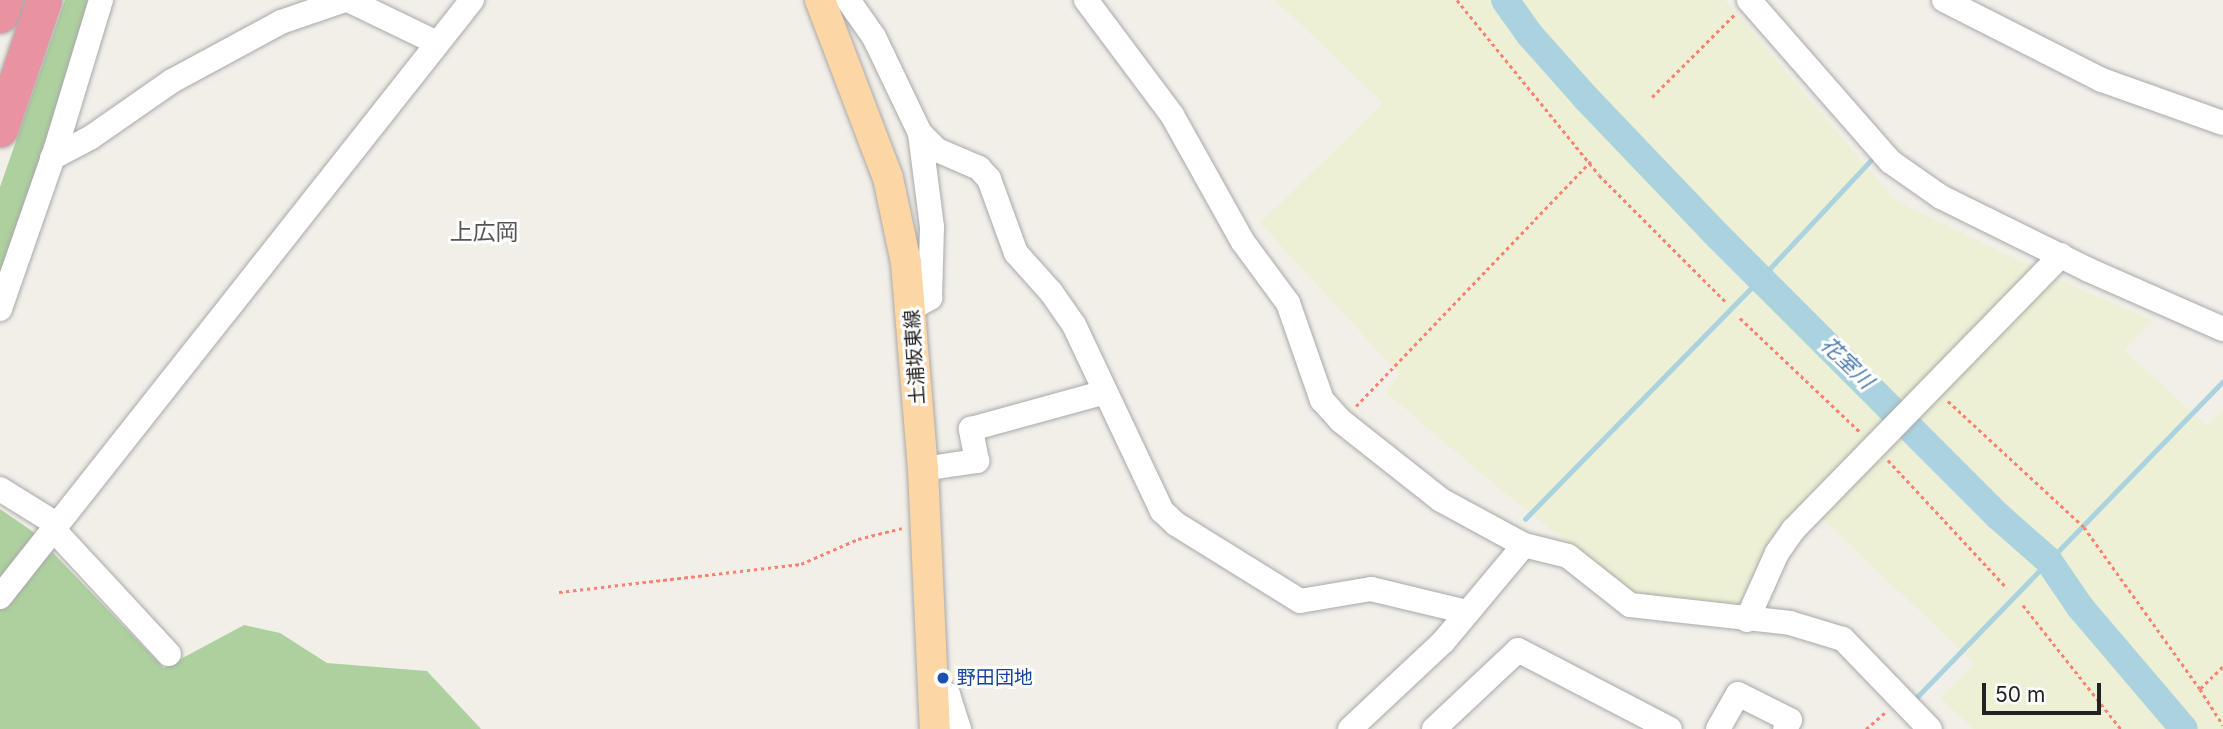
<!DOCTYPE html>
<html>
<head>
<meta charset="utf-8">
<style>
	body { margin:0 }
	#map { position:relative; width:2223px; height:729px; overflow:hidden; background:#f2efe9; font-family:Inter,"Noto Sans JP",sans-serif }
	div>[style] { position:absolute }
	.farmland>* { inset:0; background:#eef0d5 }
	.forest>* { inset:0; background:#add19e }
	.stream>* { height:4.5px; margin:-2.25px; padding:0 2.25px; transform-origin:2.25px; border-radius:2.25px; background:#aad3df }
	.river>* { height:28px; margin:-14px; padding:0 14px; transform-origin:14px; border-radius:14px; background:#aad3df }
	.path>* { height:2.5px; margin-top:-1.25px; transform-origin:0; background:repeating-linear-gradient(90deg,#fa8072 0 3.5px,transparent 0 7px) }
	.roads { filter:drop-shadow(0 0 2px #a9a9a9) drop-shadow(0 0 2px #a9a9a9) }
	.minor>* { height:24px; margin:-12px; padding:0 12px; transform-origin:12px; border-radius:12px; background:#fff }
	.major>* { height:30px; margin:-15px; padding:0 15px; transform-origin:15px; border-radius:15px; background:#fcd6a4 }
	.highway>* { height:35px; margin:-17.5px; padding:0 17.5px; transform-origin:17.5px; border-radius:17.5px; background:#e892a2 }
	.dots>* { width:19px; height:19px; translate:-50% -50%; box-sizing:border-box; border:4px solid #fff; border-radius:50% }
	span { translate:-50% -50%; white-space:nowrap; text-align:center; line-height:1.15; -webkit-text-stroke:6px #fff; paint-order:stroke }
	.street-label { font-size:19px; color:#222 }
	.transit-label { font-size:19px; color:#164399 }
	.left { translate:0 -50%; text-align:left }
	.water-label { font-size:21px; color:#4a7aab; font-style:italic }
	.quarter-label { font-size:23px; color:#555 }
	.scale { position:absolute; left:1982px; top:683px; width:119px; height:32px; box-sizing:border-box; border:4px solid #222; border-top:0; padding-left:9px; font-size:21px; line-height:24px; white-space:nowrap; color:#222; -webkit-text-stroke:5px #fff; paint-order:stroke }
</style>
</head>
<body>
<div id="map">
	<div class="farmland">
		<div style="clip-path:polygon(1275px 0,1725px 0,1895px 200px,2061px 281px,2152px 320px,2124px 350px,2207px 426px,2223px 410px,2223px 729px,1973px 729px,1941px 698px,1975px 664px,1803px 500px,1741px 609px,1634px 593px,1507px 495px,1385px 392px,1400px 375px,1260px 223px,1383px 103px)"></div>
	</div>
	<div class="forest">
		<div style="clip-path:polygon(65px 0,95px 0,0 286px,0 187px)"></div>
		<div style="clip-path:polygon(0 509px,32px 531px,164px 668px,244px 625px,280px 633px,327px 663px,427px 671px,481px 729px,0 729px)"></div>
	</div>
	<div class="stream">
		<div style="left:1525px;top:519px;width:337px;rotate:-45.6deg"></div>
		<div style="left:1761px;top:278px;width:166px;rotate:-47deg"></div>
		<div style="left:1916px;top:698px;width:441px;rotate:-45.9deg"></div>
	</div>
	<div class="river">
		<div style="left:1505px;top:0;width:43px;rotate:54.5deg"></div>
		<div style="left:1530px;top:35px;width:83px;rotate:48.4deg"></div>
		<div style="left:1585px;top:97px;width:187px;rotate:46.3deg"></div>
		<div style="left:1714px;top:232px;width:402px;rotate:45deg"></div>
		<div style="left:1998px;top:516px;width:67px;rotate:41.3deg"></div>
		<div style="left:2048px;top:560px;width:57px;rotate:55.8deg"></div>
		<div style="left:2080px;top:607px;width:160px;rotate:49.6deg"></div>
	</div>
	<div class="path">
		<div style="left:1457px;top:0;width:225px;rotate:50.9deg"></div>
		<div style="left:1599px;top:175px;width:180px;rotate:45deg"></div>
		<div style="left:1652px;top:97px;width:116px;rotate:-45deg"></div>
		<div style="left:1740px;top:318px;width:167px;rotate:43.5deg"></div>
		<div style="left:1948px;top:401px;width:185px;rotate:42.8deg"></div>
		<div style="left:2084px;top:527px;width:199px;rotate:54.4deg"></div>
		<div style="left:1356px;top:406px;width:339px;rotate:-46.2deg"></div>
		<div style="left:1888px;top:460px;width:175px;rotate:47.1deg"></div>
		<div style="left:559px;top:592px;width:244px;rotate:-6.6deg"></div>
		<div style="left:801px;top:564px;width:62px;rotate:-23.7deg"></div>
		<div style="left:858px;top:539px;width:45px;rotate:-14deg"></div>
		<div style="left:2023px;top:605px;width:158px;rotate:51.7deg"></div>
		<div style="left:2223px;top:667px;width:32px;rotate:136deg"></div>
		<div style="left:2200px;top:689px;width:43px;rotate:57.4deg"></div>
		<div style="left:1866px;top:729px;width:28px;rotate:-41deg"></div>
	</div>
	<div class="roads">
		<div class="minor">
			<div style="left:348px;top:0;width:99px;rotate:25.8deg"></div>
			<div style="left:848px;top:0;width:45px;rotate:54.9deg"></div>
			<div style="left:874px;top:37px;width:106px;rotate:64.4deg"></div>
			<div style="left:920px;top:133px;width:24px;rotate:45deg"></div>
			<div style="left:937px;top:150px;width:46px;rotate:23.2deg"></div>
			<div style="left:979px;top:168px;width:15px;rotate:48deg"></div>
			<div style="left:989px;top:179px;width:79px;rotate:70deg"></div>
			<div style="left:1016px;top:253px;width:52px;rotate:48.1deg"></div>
			<div style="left:1051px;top:292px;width:40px;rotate:55.1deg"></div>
			<div style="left:1074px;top:325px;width:206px;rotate:64.7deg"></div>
			<div style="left:1162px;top:511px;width:19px;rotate:43deg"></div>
			<div style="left:1176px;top:524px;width:146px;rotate:31.8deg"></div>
			<div style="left:1300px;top:601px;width:72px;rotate:-9.6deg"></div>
			<div style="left:1371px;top:589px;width:99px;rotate:13.5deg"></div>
			<div style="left:1086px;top:0;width:144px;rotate:53.2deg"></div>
			<div style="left:1172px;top:115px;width:145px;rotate:60.8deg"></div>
			<div style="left:1243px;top:242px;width:76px;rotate:53.6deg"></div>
			<div style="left:1288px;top:303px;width:103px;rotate:70.7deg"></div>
			<div style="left:1322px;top:400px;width:28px;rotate:48deg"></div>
			<div style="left:1341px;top:421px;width:127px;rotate:38.3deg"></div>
			<div style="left:1441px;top:500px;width:94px;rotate:28.5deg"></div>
			<div style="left:1524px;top:545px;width:45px;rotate:14deg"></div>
			<div style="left:1568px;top:556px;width:79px;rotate:38.3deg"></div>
			<div style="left:1630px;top:605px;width:161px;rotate:6.4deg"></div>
			<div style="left:1790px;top:623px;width:55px;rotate:16.8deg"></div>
			<div style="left:1843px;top:639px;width:125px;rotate:46deg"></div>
			<div style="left:1749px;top:0;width:215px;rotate:48.8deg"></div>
			<div style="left:1891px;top:162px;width:61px;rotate:35deg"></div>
			<div style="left:1941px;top:197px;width:165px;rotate:26.3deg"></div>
			<div style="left:2089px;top:270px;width:146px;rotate:23.8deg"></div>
			<div style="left:1944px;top:0;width:177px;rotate:26.9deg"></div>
			<div style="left:2102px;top:80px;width:128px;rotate:19.6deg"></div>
			<div style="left:52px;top:158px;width:43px;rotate:-27.8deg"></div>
			<div style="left:90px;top:138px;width:100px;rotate:-34.8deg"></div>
			<div style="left:172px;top:81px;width:124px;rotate:-28.4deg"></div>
			<div style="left:281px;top:22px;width:68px;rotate:-19deg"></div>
			<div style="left:912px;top:308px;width:21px;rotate:-29deg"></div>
			<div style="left:930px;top:298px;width:71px;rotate:-88.4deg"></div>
			<div style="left:932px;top:227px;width:95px;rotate:-97.3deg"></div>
			<div style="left:0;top:309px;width:170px;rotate:-70.8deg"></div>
			<div style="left:56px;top:148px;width:155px;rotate:-73.1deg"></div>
			<div style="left:923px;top:469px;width:55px;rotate:-8.4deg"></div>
			<div style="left:977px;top:461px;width:33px;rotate:-101deg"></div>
			<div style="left:971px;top:429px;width:139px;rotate:-15.4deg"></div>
			<div style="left:0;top:489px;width:68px;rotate:31.8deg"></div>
			<div style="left:54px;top:530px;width:169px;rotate:47.2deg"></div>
			<div style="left:0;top:597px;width:761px;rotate:-51.67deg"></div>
			<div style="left:1747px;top:620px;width:73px;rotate:-65.9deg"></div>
			<div style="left:1777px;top:553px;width:28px;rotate:-55deg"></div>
			<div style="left:1793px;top:530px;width:384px;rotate:-45.7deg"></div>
			<div style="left:933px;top:688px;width:17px;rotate:25deg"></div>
			<div style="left:948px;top:695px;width:36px;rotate:72deg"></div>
			<div style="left:1350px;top:729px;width:127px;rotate:-43.1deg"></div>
			<div style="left:1443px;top:642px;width:126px;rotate:-50.1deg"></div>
			<div style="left:1434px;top:729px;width:115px;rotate:-43.2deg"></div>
			<div style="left:1518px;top:650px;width:171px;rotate:27.5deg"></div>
			<div style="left:1718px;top:729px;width:40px;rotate:-60.3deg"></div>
			<div style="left:1738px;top:694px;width:58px;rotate:26.6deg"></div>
			<div style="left:1790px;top:720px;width:10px;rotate:119deg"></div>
		</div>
		<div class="major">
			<div style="left:820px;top:0;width:191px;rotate:69.1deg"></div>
			<div style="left:888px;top:178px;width:87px;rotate:78deg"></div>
			<div style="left:906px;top:263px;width:207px;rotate:85.3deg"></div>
			<div style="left:923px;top:469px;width:260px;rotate:87.4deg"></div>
		</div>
		<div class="highway">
			<div style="left:0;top:15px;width:16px;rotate:-72deg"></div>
			<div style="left:0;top:129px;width:136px;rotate:-71.2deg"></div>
		</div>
	</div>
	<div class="dots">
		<div style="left:943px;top:678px;background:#1a4fb4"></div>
	</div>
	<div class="street-label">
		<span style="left:915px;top:357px;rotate:-94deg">土浦坂東線</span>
	</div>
	<div class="transit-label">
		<span class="left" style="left:957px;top:678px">野田団地</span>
	</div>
	<div class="water-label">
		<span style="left:1847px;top:363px;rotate:44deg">花室川</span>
	</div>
	<div class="quarter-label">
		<span style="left:484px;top:232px">上広岡</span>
	</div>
	<div class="scale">50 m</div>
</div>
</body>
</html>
